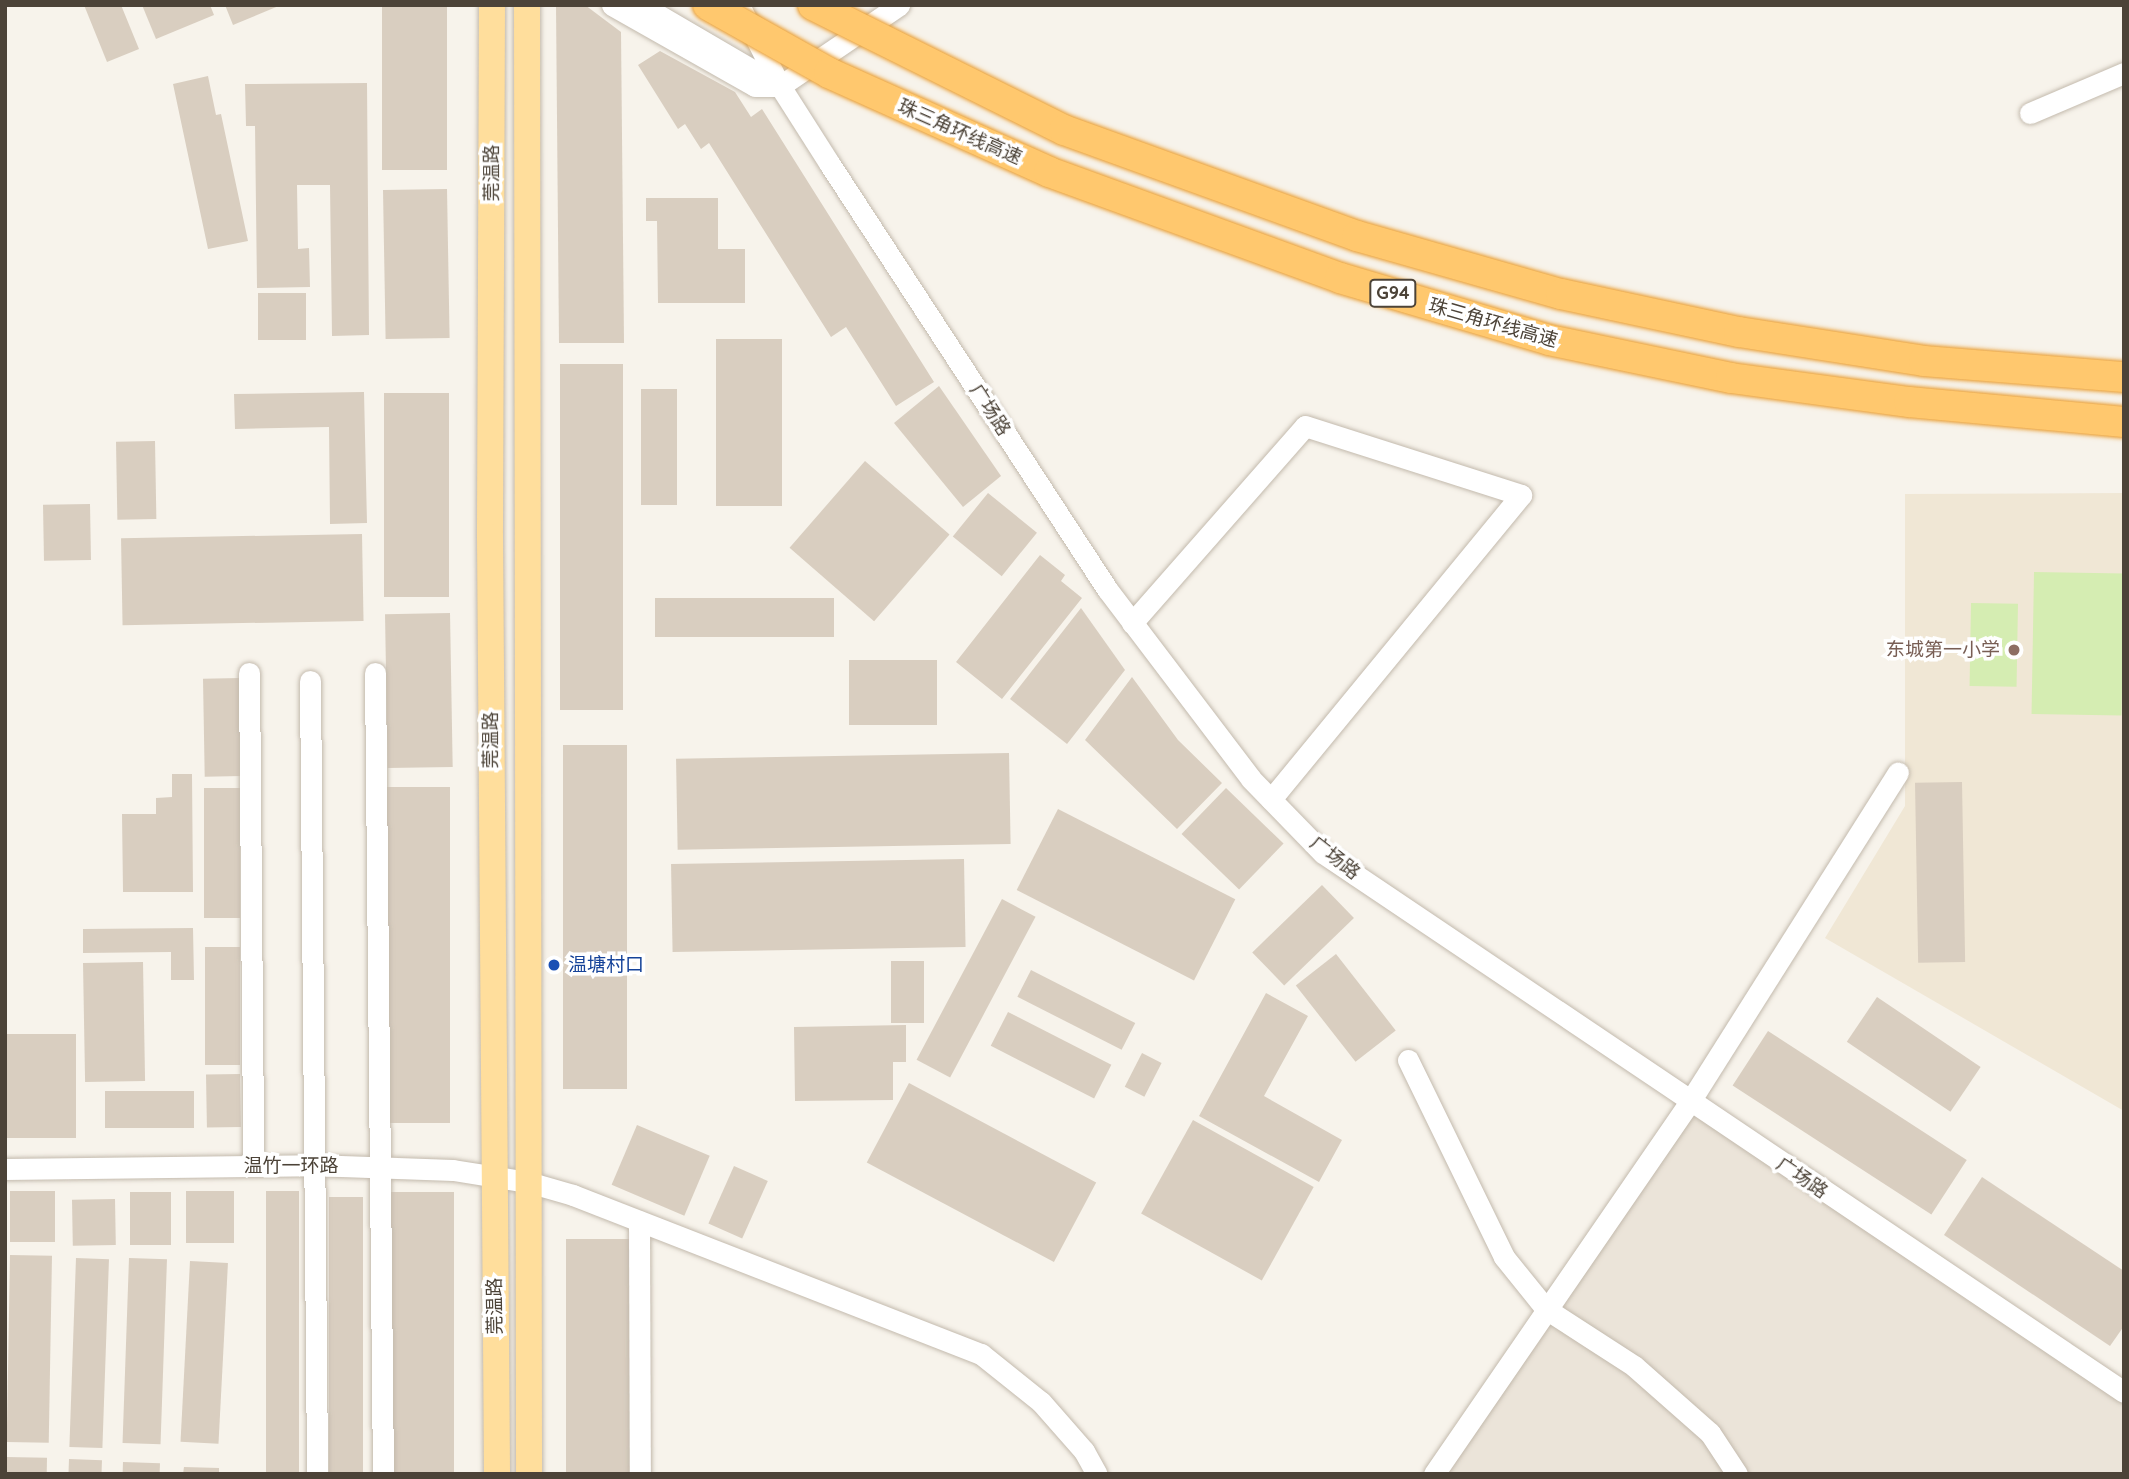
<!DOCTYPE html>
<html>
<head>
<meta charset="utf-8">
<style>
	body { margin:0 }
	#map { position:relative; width:2129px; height:1479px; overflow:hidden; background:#f7f3eb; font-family:Quicksand,"Noto Sans SC",sans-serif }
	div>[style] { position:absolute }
	.residential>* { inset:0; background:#ebe4d9 }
	.education>* { inset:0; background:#f0e7d5 }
	.green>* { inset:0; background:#d5edb2; transform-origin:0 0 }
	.building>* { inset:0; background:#d9cec0; transform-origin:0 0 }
	.roads { filter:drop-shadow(0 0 2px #c3baad) drop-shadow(0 0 2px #c3baad) }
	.minor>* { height:21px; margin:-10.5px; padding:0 10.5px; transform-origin:10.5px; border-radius:10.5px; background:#fff }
	.major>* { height:26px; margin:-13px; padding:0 13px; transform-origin:13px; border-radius:13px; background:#ffde9c }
	.bridges { filter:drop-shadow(0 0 2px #e99e33) drop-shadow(0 0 2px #e99e33) }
	.highway-bridge>* { height:30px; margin:-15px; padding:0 15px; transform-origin:15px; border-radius:15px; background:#ffc86e }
	.dots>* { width:19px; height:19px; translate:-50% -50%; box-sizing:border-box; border:4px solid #fff; border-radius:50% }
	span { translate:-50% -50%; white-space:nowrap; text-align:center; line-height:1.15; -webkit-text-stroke:7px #fff; paint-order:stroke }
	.shield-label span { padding:2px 5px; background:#fff; border:2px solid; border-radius:5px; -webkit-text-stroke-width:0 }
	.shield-label { font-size:18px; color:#4c4338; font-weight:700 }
	.street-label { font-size:19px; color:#4c4338 }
	.education-label { font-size:19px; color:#785e54 }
	.right { translate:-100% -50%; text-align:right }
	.transit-label { font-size:19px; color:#164399 }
	.left { translate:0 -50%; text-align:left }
	.frame { position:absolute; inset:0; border:7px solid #4c4338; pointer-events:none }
</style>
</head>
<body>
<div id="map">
	<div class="residential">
		<div style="clip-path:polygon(1689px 1103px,2124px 1392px,2124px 1474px,1434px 1474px)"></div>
	</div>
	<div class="education">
		<div style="clip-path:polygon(2124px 493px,2124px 1111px,1825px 938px,1905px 806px,1905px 494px)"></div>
	</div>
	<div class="green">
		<div style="left:2034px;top:572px;width:90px;height:142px;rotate:1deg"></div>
		<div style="left:1971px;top:603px;width:47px;height:83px;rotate:1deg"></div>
	</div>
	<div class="building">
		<div style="clip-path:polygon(84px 5px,121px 5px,139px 49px,107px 62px)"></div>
		<div style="clip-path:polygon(142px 5px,210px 5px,214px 15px,156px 39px)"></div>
		<div style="clip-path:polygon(225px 5px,281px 5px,233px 25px)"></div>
		<div style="left:382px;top:5px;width:65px;height:165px"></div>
		<div style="clip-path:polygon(556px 5px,585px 5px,621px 32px,624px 343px,559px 343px)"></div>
		<div style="clip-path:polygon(660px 51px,735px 92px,751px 117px,762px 109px,934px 382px,896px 406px,846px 327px,831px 337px,709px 143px,701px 149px,685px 124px,678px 129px,638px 65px)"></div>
		<div style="clip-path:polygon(208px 76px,216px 115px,221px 114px,248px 241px,208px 249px,173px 84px)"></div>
		<div style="clip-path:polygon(367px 83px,369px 335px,332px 336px,330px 185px,297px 185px,298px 249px,309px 248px,310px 287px,257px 288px,255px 126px,246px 126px,245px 84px)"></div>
		<div style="left:447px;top:189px;width:149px;height:64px;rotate:89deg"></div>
		<div style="clip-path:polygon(646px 198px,718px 198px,718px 249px,745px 249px,745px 303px,658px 303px,657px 221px,646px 221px)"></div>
		<div style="left:258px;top:293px;width:48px;height:47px"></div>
		<div style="left:716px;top:339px;width:66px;height:167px"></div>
		<div style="left:560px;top:364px;width:63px;height:346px"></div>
		<div style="clip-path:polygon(939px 386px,1001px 476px,963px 507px,894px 423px)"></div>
		<div style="left:641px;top:389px;width:36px;height:116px"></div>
		<div style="clip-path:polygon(364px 392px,367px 523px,330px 524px,329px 427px,235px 429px,234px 394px)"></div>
		<div style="left:384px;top:393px;width:65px;height:204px"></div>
		<div style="left:155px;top:441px;width:78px;height:39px;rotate:89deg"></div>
		<div style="left:865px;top:461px;width:112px;height:115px;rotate:41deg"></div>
		<div style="left:988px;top:493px;width:63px;height:56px;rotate:39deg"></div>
		<div style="left:90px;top:504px;width:56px;height:47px;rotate:89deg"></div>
		<div style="left:362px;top:534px;width:87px;height:241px;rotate:89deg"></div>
		<div style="clip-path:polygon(1040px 555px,1065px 575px,1061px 581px,1082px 598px,1002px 699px,956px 662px)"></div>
		<div style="left:834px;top:598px;width:39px;height:179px;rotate:90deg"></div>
		<div style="clip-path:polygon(1081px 608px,1125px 670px,1067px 744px,1010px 699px)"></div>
		<div style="left:450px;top:613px;width:154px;height:65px;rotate:89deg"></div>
		<div style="left:849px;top:660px;width:88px;height:65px"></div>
		<div style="clip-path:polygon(1132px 677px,1178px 740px,1222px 783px,1177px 829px,1085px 740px)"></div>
		<div style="left:240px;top:678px;width:98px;height:37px;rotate:89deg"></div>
		<div style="left:563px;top:745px;width:64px;height:344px"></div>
		<div style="left:1009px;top:753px;width:91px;height:333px;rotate:89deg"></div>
		<div style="clip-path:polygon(172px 774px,192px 774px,193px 892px,123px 892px,122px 814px,156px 814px,156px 798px,172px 797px)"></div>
		<div style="left:1962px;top:782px;width:180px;height:47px;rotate:89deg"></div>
		<div style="left:387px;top:787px;width:63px;height:336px"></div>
		<div style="left:204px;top:788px;width:36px;height:130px"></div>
		<div style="left:1226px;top:788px;width:80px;height:64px;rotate:44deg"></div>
		<div style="left:1058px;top:809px;width:199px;height:91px;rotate:27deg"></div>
		<div style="left:964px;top:859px;width:88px;height:293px;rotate:89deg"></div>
		<div style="left:1322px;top:885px;width:46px;height:97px;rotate:46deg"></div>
		<div style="left:1002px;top:899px;width:38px;height:182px;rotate:28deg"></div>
		<div style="clip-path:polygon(193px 928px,194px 980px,171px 980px,171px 952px,83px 953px,83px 929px)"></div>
		<div style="left:205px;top:947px;width:35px;height:118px"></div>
		<div style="left:1336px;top:954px;width:97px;height:51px;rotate:52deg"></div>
		<div style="left:891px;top:961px;width:33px;height:62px"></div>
		<div style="left:143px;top:962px;width:119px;height:60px;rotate:89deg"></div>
		<div style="left:1031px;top:970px;width:117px;height:30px;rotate:27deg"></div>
		<div style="clip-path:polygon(1266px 993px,1308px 1016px,1264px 1096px,1342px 1140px,1319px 1182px,1199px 1116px)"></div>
		<div style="left:1877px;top:997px;width:125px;height:54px;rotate:34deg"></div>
		<div style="left:1008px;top:1012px;width:116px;height:38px;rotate:27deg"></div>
		<div style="clip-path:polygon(906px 1025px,906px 1062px,893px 1062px,893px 1100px,795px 1101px,794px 1027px)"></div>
		<div style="left:1768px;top:1031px;width:237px;height:65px;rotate:33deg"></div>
		<div style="left:76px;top:1034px;width:104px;height:71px;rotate:90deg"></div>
		<div style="left:1142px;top:1053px;width:22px;height:38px;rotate:27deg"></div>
		<div style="left:240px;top:1074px;width:53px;height:34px;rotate:89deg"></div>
		<div style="left:909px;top:1083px;width:212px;height:90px;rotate:28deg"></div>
		<div style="left:105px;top:1091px;width:89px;height:37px"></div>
		<div style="left:1193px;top:1120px;width:138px;height:107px;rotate:29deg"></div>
		<div style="left:637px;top:1125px;width:79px;height:65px;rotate:23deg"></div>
		<div style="left:734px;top:1166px;width:37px;height:63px;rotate:24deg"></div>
		<div style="clip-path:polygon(1982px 1177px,2124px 1271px,2124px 1326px,2110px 1346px,1944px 1235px)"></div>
		<div style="left:10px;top:1191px;width:45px;height:51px"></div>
		<div style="left:186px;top:1191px;width:48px;height:52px"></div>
		<div style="left:299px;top:1191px;width:283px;height:33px;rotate:90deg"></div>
		<div style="left:130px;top:1192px;width:41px;height:53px"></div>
		<div style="left:390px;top:1192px;width:64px;height:282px"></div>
		<div style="left:329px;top:1197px;width:34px;height:277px"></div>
		<div style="left:115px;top:1199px;width:46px;height:43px;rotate:89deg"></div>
		<div style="left:566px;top:1239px;width:63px;height:235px"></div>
		<div style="left:10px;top:1255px;width:42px;height:187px;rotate:1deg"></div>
		<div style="left:76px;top:1258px;width:33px;height:189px;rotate:2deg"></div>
		<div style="left:129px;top:1258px;width:38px;height:185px;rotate:2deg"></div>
		<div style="left:190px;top:1261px;width:38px;height:181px;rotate:3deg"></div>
		<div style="left:6px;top:1457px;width:41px;height:17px;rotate:1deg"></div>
		<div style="left:69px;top:1459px;width:33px;height:15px;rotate:2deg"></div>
		<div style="left:123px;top:1462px;width:37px;height:12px;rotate:2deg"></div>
		<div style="clip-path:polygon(184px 1467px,219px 1468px,219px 1474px,183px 1474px)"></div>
	</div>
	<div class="roads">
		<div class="minor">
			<div style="left:612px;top:5px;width:164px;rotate:29.5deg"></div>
			<div style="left:755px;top:86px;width:25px"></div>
			<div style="left:739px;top:5px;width:91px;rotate:63.2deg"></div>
			<div style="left:780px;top:86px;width:91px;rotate:57.5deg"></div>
			<div style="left:829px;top:163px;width:509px;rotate:56.87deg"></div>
			<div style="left:1107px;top:589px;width:238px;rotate:52.8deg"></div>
			<div style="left:1251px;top:779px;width:103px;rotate:45.8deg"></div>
			<div style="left:1323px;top:853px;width:965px;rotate:33.94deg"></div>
			<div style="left:643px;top:6px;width:156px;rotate:30.3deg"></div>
			<div style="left:780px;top:86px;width:144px;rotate:-34.2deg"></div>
			<div style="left:2030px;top:113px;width:102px;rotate:-23.1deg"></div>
			<div style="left:1132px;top:623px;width:262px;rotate:-48.7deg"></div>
			<div style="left:1305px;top:426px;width:227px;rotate:17.7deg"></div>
			<div style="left:1521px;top:495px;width:394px;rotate:129.4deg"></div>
			<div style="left:249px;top:673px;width:492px;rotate:89.5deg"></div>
			<div style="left:375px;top:673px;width:801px;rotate:89.43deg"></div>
			<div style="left:310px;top:681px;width:793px;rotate:89.49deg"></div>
			<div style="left:1408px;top:1060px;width:219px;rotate:64deg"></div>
			<div style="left:1504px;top:1257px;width:67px;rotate:51.1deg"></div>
			<div style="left:1546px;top:1309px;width:105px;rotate:32.9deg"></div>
			<div style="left:1634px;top:1366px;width:101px;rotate:41.4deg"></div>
			<div style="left:1710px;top:1433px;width:49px;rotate:56.6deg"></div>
			<div style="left:5px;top:1169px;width:308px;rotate:-0.7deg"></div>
			<div style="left:313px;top:1165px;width:140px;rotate:2deg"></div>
			<div style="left:453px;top:1170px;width:76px;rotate:9.1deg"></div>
			<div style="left:528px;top:1182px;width:47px;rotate:16.1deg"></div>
			<div style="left:573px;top:1195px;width:438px;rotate:21.3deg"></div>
			<div style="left:981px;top:1354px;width:77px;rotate:38.7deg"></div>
			<div style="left:1041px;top:1402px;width:65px;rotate:48.7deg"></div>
			<div style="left:1084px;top:1451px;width:26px;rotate:61deg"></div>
			<div style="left:639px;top:1221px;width:253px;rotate:89.8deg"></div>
			<div style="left:1434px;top:1474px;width:450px;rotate:-55.5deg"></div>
			<div style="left:1689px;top:1103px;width:391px;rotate:-57.7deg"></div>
		</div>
		<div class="major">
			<div style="left:492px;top:5px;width:532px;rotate:90.22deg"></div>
			<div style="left:490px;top:537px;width:937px;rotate:89.57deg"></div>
			<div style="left:527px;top:5px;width:1469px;rotate:89.92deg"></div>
		</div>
	</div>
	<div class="bridges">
		<div class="highway-bridge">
			<div style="left:708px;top:5px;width:139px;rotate:29.3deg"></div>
			<div style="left:829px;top:73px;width:241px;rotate:24.2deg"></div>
			<div style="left:1049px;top:172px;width:310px;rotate:20deg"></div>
			<div style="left:1340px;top:278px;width:218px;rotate:16.5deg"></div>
			<div style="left:1549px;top:340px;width:186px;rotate:11.8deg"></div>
			<div style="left:1731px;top:378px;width:180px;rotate:7.7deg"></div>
			<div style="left:1909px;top:402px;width:216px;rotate:5.3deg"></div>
			<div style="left:813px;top:5px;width:280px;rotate:26.5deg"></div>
			<div style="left:1064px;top:130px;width:312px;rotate:19.9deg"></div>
			<div style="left:1357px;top:236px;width:212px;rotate:15.9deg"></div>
			<div style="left:1561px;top:294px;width:182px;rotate:12.1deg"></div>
			<div style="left:1739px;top:332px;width:187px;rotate:8.9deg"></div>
			<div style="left:1924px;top:361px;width:201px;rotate:4.6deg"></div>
		</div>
	</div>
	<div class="dots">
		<div style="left:2014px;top:650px;background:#8d6e63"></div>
		<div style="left:554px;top:965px;background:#1a4fb4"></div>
	</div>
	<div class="shield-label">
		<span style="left:1393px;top:293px">G94</span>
	</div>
	<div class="street-label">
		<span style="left:960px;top:132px;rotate:24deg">珠三角环线高速</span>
		<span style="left:492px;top:173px;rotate:-90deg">莞温路</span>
		<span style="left:1493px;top:323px;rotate:16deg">珠三角环线高速</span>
		<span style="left:990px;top:410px;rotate:57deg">广场路</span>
		<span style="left:491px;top:740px;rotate:-90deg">莞温路</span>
		<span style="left:1335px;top:858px;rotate:38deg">广场路</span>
		<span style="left:291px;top:1166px">温竹一环路</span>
		<span style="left:1802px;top:1178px;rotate:34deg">广场路</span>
		<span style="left:495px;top:1306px;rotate:-91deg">莞温路</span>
	</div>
	<div class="education-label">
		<span class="right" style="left:2000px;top:650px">东城第一小学</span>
	</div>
	<div class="transit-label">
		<span class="left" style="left:568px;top:965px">温塘村口</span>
	</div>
	<div class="frame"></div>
</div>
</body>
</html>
